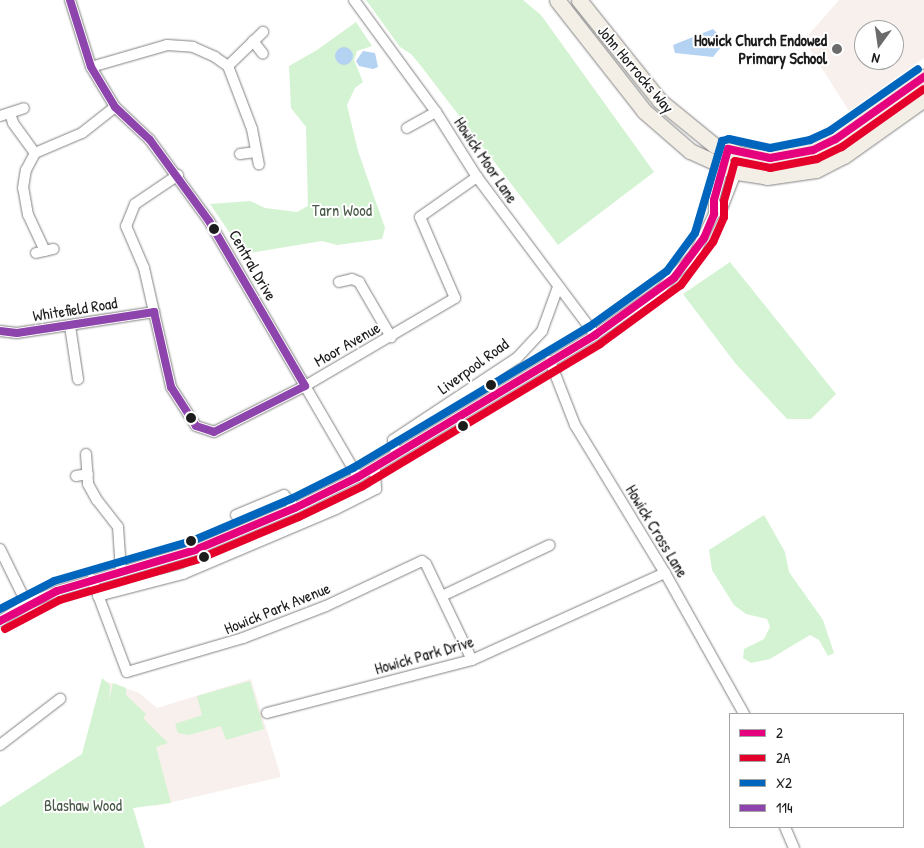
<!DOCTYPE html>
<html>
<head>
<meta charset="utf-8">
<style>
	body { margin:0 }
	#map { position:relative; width:924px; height:848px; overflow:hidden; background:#fff; font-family:"Patrick Hand",sans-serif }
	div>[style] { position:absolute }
	.built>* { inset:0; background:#f8f0ec }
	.green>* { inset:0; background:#d4f3d2 }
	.water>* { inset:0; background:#b4d3f2 }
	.round { border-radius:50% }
	.roads { filter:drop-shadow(0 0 1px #828282) drop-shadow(0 0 1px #828282) }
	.minor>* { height:10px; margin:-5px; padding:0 5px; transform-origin:5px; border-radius:5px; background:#fff }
	.highway>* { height:15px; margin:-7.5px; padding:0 7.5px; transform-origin:7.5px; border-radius:7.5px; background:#f3efe6 }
	.bus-1>* { height:8px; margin:-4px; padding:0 4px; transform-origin:4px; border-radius:4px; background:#e5007d }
	.bus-2>* { height:8px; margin:-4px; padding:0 4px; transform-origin:4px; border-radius:4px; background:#e4002b }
	.bus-3>* { height:8px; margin:-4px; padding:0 4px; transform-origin:4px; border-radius:4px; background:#0065bd }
	.bus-4>* { height:8px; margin:-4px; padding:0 4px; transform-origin:4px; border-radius:4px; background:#8e44ad }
	.dots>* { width:14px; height:14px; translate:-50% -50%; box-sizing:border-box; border:2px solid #fff; border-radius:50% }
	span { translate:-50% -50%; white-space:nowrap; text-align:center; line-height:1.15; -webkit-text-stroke:4px #fff; paint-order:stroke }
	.poi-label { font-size:16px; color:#1c1c1c; font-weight:700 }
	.right { translate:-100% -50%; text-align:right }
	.street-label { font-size:16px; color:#1c1c1c }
	.park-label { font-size:16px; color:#495a48 }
	.legend { position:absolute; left:729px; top:713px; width:175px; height:115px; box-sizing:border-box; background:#fff; border:1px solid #a4a4a4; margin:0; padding:6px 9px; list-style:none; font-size:15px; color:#1c1c1c }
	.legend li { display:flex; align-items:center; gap:10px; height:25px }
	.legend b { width:25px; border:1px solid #a4a4a4 }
	.north { position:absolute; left:854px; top:20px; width:50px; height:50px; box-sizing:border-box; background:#fff; border:1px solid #a4a4a4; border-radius:50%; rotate:194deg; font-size:14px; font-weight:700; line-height:20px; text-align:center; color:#1c1c1c }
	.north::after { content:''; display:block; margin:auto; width:18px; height:22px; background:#6b6b6b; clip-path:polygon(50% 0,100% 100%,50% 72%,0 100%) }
</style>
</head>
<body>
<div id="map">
	<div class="built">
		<div style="clip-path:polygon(evenodd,839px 0,924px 0,924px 58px,849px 111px,804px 40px,839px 0,864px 30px,894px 30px,894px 60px,864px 60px,864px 30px)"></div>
		<div style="clip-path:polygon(251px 679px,281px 777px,155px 806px,92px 732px,105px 681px,139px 693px,157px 708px)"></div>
	</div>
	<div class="green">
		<div style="clip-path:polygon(366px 0,523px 0,541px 15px,654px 172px,558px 245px,421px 66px,411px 54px,400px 47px)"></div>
		<div style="clip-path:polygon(356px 22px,372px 46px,357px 51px,354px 60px,363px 82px,355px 88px,347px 105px,358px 151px,385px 228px,382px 239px,337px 245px,322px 241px,244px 254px,210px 204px,250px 201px,265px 208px,297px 212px,308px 206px,306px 127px,291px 108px,289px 66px,317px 50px)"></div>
		<div style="clip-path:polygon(730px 262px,836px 394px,811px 419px,787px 419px,735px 363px,683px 294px)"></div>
		<div style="clip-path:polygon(764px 515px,785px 552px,789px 572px,823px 620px,834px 653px,828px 656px,819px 640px,810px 635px,770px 659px,751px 663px,743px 658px,744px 649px,764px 639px,770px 627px,767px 619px,746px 614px,734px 605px,712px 570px,709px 550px)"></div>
		<div style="clip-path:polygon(102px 678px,110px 685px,109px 701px,113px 683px,126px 688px,126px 695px,146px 714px,143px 718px,168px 743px,156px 747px,171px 803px,133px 808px,145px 848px,0 848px,0 807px,82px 754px)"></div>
		<div style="clip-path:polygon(250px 681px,264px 729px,226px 740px,221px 726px,189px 735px,178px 733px,175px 724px,202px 715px,197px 696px)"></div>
	</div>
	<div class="water">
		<div style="clip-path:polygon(713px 29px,719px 35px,721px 47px,713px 57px,675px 53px,673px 45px)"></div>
		<div class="round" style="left:335px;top:47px;width:18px;height:18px"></div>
		<div style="clip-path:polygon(363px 51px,375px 53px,378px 67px,373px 69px,359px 66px,356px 61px)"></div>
	</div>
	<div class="roads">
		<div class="minor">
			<div style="left:70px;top:0;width:70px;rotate:72.6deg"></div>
			<div style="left:91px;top:67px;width:47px;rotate:59deg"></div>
			<div style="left:115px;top:107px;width:48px;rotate:43.3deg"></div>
			<div style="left:150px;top:140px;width:100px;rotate:53.9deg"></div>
			<div style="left:209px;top:221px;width:296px;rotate:59.8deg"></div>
			<div style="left:354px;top:0;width:139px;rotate:53.8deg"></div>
			<div style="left:436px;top:112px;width:77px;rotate:57.8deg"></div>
			<div style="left:477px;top:177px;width:197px;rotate:53.2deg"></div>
			<div style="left:253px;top:41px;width:16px;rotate:52deg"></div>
			<div style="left:228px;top:66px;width:49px;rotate:-44.2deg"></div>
			<div style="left:91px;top:67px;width:79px;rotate:-16.1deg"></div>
			<div style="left:167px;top:45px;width:26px;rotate:4deg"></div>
			<div style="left:193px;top:47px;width:24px;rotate:24deg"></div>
			<div style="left:215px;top:57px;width:16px;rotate:35deg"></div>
			<div style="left:228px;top:66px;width:67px;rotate:69.1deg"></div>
			<div style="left:252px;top:129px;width:36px;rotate:79deg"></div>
			<div style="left:10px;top:113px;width:10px;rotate:73deg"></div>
			<div style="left:13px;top:123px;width:37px;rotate:54deg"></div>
			<div style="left:0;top:116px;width:25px;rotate:-18deg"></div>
			<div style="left:407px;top:128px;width:33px;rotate:-29deg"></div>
			<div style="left:240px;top:154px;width:16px;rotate:-7deg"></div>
			<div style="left:178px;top:175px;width:52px;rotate:146deg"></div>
			<div style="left:135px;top:204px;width:24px;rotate:112deg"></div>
			<div style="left:126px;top:226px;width:46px;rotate:66.8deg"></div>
			<div style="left:144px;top:268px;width:122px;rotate:77.2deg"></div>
			<div style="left:171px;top:387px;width:46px;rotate:57.3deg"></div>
			<div style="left:196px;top:426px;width:19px;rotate:18deg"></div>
			<div style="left:214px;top:432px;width:102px;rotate:-26.8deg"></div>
			<div style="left:305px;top:386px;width:174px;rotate:-30.4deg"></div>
			<div style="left:455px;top:298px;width:88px;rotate:-113.4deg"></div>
			<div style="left:420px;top:217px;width:70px;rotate:-35.1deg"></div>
			<div style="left:714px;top:214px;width:12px;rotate:-42deg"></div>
			<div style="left:723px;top:206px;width:55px;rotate:-68.6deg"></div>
			<div style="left:45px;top:251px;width:40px;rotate:-115deg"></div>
			<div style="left:28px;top:215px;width:27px;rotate:-100deg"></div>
			<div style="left:23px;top:188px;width:18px;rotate:-81deg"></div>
			<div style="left:26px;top:170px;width:19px;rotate:-62deg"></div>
			<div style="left:35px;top:153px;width:51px;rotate:-23.1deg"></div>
			<div style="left:82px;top:133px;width:42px;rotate:-38.2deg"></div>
			<div style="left:36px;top:253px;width:18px;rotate:-13deg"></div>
			<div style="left:339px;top:282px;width:13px;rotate:-13deg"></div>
			<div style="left:352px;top:279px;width:8px;rotate:23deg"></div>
			<div style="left:359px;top:282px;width:64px;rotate:59.8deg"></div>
			<div style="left:70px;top:326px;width:54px;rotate:81.4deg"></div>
			<div style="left:0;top:331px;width:17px;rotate:7deg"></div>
			<div style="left:17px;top:333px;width:139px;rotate:-8.7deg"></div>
			<div style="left:550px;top:361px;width:69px;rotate:68.7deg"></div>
			<div style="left:575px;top:425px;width:173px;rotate:58.7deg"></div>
			<div style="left:665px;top:573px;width:162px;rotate:60.7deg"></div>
			<div style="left:396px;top:453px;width:13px;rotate:-103deg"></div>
			<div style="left:393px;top:440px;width:149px;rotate:-33.5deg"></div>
			<div style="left:517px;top:358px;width:37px;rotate:-47deg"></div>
			<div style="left:542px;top:331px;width:47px;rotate:-70deg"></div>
			<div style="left:86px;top:454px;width:30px;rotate:86deg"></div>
			<div style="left:88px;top:484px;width:18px;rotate:61deg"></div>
			<div style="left:97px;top:500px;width:34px;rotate:52deg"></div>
			<div style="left:118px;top:527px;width:44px;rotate:86.1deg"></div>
			<div style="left:76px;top:476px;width:12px;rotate:-9deg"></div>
			<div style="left:236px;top:515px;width:52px;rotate:-22.6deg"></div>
			<div style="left:284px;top:495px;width:17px;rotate:50deg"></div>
			<div style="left:0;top:549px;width:61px;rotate:63.9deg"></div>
			<div style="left:92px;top:579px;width:99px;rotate:69.4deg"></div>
			<div style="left:127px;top:672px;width:121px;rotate:-16.3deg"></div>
			<div style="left:243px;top:638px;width:89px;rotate:-21.1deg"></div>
			<div style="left:326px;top:606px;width:106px;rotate:-25.1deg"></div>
			<div style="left:422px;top:561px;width:5px;rotate:37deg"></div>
			<div style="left:426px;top:564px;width:106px;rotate:64.4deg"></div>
			<div style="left:98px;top:596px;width:88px;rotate:-14.5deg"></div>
			<div style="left:183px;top:574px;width:166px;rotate:-23deg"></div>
			<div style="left:336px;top:509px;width:45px;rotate:-26.6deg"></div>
			<div style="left:376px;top:489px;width:22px;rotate:-93deg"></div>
			<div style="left:442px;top:596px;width:119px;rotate:-25.3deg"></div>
			<div style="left:0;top:621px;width:32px;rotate:-32deg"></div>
			<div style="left:27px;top:604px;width:33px;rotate:-23deg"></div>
			<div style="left:57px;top:591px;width:144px;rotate:-16.5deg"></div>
			<div style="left:195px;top:550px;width:108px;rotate:-22.8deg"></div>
			<div style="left:295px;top:508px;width:70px;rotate:-26.2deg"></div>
			<div style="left:358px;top:477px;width:276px;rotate:-30.9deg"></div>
			<div style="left:595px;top:335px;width:80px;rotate:-34.9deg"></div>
			<div style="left:661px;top:289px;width:47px;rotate:-45.9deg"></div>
			<div style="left:694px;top:255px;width:46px;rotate:-64deg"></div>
			<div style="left:714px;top:214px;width:14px;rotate:-90deg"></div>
			<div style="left:714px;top:200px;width:53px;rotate:-74.6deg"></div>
			<div style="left:267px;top:713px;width:212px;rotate:-14.5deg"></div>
			<div style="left:472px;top:660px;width:212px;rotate:-24.3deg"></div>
			<div style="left:0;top:745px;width:76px;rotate:-37.5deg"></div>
			<div style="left:785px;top:827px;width:23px;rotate:67deg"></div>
		</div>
		<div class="highway">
			<div style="left:557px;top:0;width:141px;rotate:51.9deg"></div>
			<div style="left:644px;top:111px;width:61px;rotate:41deg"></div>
			<div style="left:690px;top:151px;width:51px;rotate:24.1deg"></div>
			<div style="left:737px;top:172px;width:30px;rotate:9deg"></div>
			<div style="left:767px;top:177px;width:49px;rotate:-8.1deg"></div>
			<div style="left:816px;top:170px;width:31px;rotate:-27deg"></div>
			<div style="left:844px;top:156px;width:98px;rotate:-35.5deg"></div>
			<div style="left:579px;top:0;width:129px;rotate:51.3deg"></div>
			<div style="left:660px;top:101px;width:70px;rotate:39.2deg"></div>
			<div style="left:714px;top:145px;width:31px;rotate:19deg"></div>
			<div style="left:743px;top:155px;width:27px;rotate:6deg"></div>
			<div style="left:770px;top:158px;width:44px;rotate:-10.5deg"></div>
			<div style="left:813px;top:150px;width:25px;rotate:-26deg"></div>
			<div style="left:836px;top:139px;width:108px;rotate:-35.2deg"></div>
		</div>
	</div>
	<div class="bus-1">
		<div style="left:0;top:621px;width:64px;rotate:-27.8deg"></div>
		<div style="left:57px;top:591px;width:144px;rotate:-16.5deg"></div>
		<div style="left:195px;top:550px;width:108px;rotate:-22.8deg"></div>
		<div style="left:295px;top:508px;width:70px;rotate:-26.2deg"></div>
		<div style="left:358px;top:477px;width:276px;rotate:-30.9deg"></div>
		<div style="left:595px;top:335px;width:97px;rotate:-35.8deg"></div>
		<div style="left:674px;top:278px;width:50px;rotate:-53.1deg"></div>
		<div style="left:704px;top:238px;width:26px;rotate:-67deg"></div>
		<div style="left:714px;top:214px;width:14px;rotate:-90deg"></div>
		<div style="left:714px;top:200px;width:53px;rotate:-74.6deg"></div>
		<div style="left:728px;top:149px;width:43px;rotate:12.1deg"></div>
		<div style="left:770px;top:158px;width:44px;rotate:-10.5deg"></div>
		<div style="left:813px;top:150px;width:25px;rotate:-26deg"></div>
		<div style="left:836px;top:139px;width:108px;rotate:-35.2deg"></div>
	</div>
	<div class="bus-2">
		<div style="left:5px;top:629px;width:62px;rotate:-27.8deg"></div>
		<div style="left:60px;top:600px;width:145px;rotate:-16.4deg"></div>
		<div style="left:199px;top:559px;width:108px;rotate:-22.8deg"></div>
		<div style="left:299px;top:517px;width:71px;rotate:-25.8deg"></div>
		<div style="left:363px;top:486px;width:276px;rotate:-30.9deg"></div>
		<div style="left:600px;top:344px;width:100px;rotate:-36.1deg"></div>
		<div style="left:681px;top:285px;width:54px;rotate:-53.3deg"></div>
		<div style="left:713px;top:242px;width:27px;rotate:-66deg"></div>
		<div style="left:724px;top:217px;width:16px;rotate:-90deg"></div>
		<div style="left:724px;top:201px;width:41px;rotate:-74.6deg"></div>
		<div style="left:735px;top:161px;width:36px;rotate:11deg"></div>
		<div style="left:770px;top:168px;width:48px;rotate:-10.8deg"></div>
		<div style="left:817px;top:159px;width:28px;rotate:-26deg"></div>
		<div style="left:842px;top:147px;width:100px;rotate:-35.3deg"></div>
	</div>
	<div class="bus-3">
		<div style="left:0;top:609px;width:61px;rotate:-27.4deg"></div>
		<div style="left:54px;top:581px;width:144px;rotate:-16.2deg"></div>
		<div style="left:192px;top:541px;width:108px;rotate:-23deg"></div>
		<div style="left:291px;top:499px;width:69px;rotate:-26.6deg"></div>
		<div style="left:353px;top:468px;width:275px;rotate:-30.9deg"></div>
		<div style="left:589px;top:327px;width:96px;rotate:-35.7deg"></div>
		<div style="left:667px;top:271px;width:47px;rotate:-53.6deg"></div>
		<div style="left:695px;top:233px;width:96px;rotate:-73.6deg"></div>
		<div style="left:722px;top:141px;width:7px;rotate:-16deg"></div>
		<div style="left:729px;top:139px;width:42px;rotate:12.4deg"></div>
		<div style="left:770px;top:148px;width:41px;rotate:-11.3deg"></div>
		<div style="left:810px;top:140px;width:23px;rotate:-25deg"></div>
		<div style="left:831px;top:130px;width:106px;rotate:-35deg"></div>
	</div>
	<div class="bus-4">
		<div style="left:70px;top:0;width:70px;rotate:72.6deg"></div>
		<div style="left:91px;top:67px;width:47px;rotate:59deg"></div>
		<div style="left:115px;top:107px;width:48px;rotate:43.3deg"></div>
		<div style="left:150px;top:140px;width:100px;rotate:53.9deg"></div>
		<div style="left:209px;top:221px;width:191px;rotate:59.8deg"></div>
		<div style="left:154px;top:312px;width:77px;rotate:77.2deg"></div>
		<div style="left:171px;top:387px;width:46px;rotate:57.3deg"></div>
		<div style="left:196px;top:426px;width:19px;rotate:18deg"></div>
		<div style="left:214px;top:432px;width:102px;rotate:-26.8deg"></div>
		<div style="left:0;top:331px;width:17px;rotate:7deg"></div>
		<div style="left:17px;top:333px;width:139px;rotate:-8.7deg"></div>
	</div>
	<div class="dots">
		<div style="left:837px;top:49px;background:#6b6b6b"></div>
		<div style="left:214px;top:229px;background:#1c1c1c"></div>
		<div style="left:491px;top:385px;background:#1c1c1c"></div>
		<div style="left:191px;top:418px;background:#1c1c1c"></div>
		<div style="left:463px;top:426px;background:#1c1c1c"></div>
		<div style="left:191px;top:541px;background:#1c1c1c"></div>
		<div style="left:204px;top:557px;background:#1c1c1c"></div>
	</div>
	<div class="poi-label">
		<span class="right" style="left:827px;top:49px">Howick Church Endowed<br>Primary School</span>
	</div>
	<div class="street-label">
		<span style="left:636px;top:69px;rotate:50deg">John Horrocks Way</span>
		<span style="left:486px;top:160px;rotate:56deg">Howick Moor Lane</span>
		<span style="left:253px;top:265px;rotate:60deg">Central Drive</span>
		<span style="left:75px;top:309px;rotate:-9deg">Whitefield Road</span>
		<span style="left:347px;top:344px;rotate:-30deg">Moor Avenue</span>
		<span style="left:473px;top:366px;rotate:-36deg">Liverpool Road</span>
		<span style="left:657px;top:531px;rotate:59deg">Howick Cross Lane</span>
		<span style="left:277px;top:608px;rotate:-22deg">Howick Park Avenue</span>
		<span style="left:424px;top:655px;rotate:-16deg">Howick Park Drive</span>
	</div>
	<div class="park-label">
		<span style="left:342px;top:210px">Tarn Wood</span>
		<span style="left:83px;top:805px">Blashaw Wood</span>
	</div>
	<ul class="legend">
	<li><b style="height:6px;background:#e5007d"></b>2</li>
	<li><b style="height:6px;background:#e4002b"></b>2A</li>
	<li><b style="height:6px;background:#0065bd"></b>X2</li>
	<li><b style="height:6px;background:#8e44ad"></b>114</li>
	</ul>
	<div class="north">N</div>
</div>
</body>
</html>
